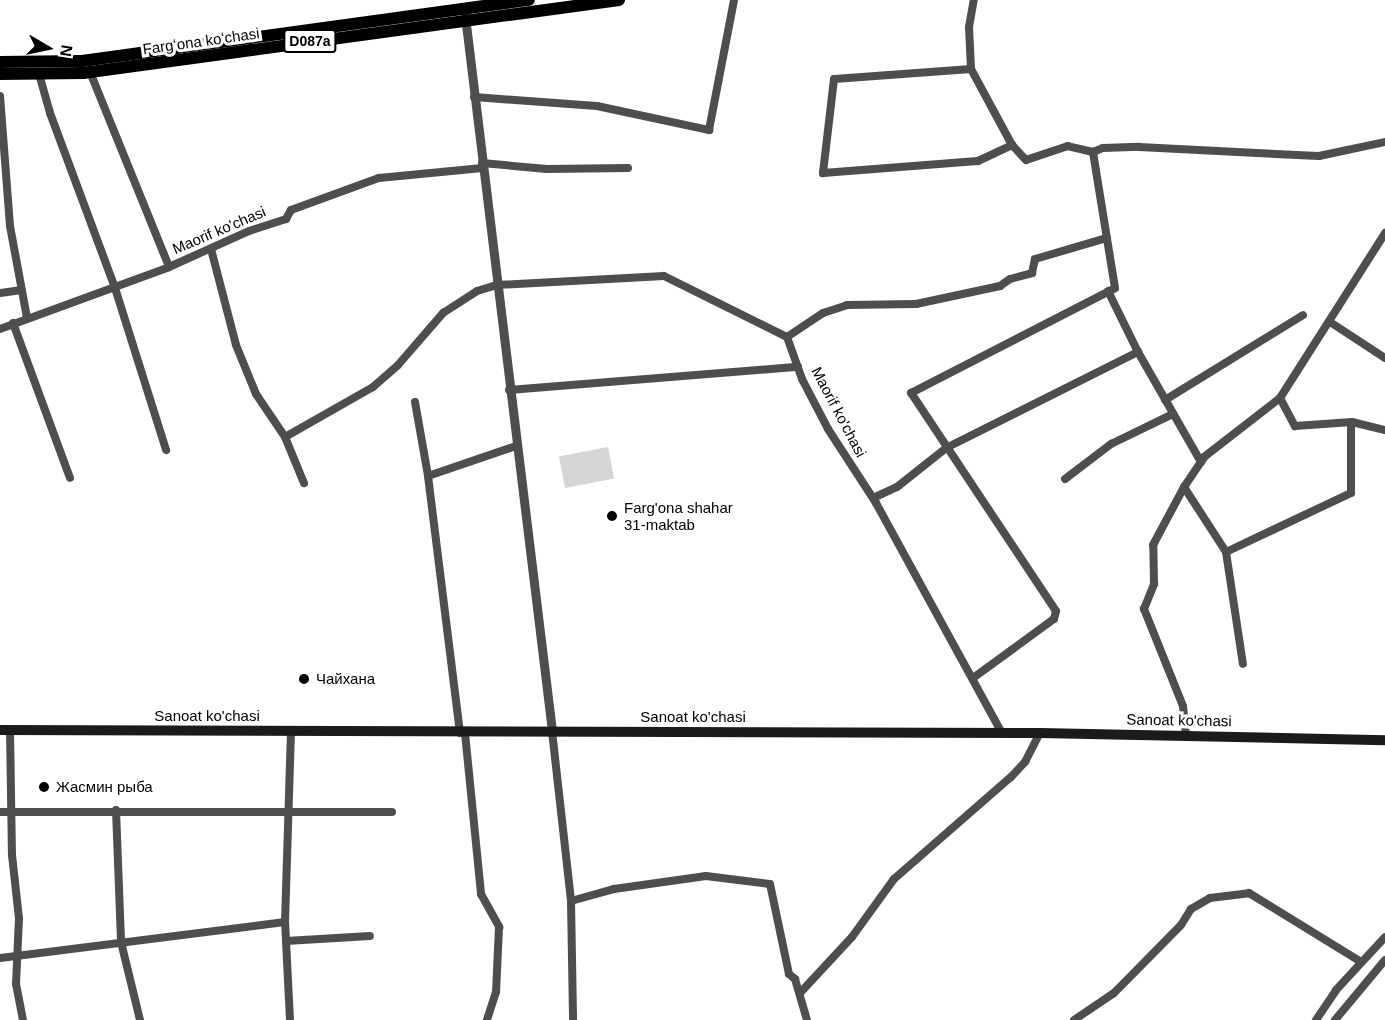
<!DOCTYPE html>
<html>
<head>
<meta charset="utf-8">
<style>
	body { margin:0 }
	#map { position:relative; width:1385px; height:1020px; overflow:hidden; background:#fff; font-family:Arial,sans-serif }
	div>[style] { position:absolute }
	.green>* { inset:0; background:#d5d5d5; transform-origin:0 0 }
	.minor>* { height:8px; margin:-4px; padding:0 4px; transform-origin:4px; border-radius:4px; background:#4e4e4e }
	.tertiary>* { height:9px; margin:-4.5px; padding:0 4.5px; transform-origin:4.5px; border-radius:4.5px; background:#4e4e4e }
	.secondary>* { height:10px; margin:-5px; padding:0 5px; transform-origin:5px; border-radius:5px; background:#1b1b1b }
	.primary>* { height:12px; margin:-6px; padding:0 6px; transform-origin:6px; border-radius:6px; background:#000 }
	.dots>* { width:16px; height:16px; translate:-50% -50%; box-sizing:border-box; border:3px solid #fff; border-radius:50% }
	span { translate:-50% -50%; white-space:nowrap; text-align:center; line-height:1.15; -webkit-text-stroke:6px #fff; paint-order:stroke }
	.shield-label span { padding:2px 4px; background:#fff; border:2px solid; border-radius:4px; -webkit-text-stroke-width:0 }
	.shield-label { font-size:14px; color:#000; font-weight:700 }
	.street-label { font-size:15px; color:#000 }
	.poi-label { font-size:15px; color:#000 }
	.left { translate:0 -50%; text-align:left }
	.north { position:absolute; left:18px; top:18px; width:60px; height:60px; -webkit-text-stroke:4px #fff; paint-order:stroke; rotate:99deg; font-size:16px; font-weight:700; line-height:24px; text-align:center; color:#000 }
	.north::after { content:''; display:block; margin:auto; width:21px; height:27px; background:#000; clip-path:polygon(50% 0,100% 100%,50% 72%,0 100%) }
</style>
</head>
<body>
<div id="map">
	<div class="green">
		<div style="left:608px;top:447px;width:32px;height:50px;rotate:79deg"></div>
	</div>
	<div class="minor">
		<div style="left:971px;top:69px;width:137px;rotate:175.8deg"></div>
		<div style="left:834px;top:79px;width:95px;rotate:96.7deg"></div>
		<div style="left:823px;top:173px;width:155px;rotate:-4.4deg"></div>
		<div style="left:978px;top:161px;width:38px;rotate:-25deg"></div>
		<div style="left:1012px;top:145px;width:86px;rotate:-118.3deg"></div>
		<div style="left:971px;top:69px;width:42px;rotate:-92.7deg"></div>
		<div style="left:969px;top:27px;width:27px;rotate:-80deg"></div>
		<div style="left:90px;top:72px;width:210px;rotate:67.9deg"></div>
		<div style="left:39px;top:74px;width:41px;rotate:74.2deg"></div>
		<div style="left:50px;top:113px;width:187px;rotate:69.6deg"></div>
		<div style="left:115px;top:288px;width:170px;rotate:72.5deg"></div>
		<div style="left:0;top:96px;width:130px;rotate:85.6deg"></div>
		<div style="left:10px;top:226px;width:94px;rotate:79.5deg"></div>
		<div style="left:474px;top:97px;width:123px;rotate:4.2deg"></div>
		<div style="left:597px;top:106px;width:115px;rotate:12.1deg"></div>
		<div style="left:709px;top:130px;width:132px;rotate:-79.1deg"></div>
		<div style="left:1093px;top:152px;width:11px;rotate:-22deg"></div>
		<div style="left:1103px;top:148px;width:36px;rotate:-2deg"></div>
		<div style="left:1139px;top:147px;width:180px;rotate:2.9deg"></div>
		<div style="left:1319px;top:156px;width:67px;rotate:-12deg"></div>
		<div style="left:482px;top:163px;width:65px;rotate:5.3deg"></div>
		<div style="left:547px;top:169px;width:81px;rotate:-0.7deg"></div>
		<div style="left:211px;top:249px;width:99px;rotate:75.4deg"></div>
		<div style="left:236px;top:345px;width:53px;rotate:67.8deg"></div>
		<div style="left:256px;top:394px;width:52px;rotate:56deg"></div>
		<div style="left:285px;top:437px;width:50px;rotate:67.6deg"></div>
		<div style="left:0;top:293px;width:22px;rotate:-8deg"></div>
		<div style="left:1330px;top:322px;width:66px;rotate:33.2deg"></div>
		<div style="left:13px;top:323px;width:165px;rotate:69.8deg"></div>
		<div style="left:0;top:329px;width:180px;rotate:-20.1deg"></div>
		<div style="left:169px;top:267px;width:88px;rotate:-24.2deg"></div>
		<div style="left:249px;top:231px;width:39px;rotate:-18deg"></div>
		<div style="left:286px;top:219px;width:10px;rotate:-61deg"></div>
		<div style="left:291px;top:210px;width:94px;rotate:-20deg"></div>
		<div style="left:379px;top:178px;width:104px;rotate:-5.5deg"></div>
		<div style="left:787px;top:337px;width:43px;rotate:-33.7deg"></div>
		<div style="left:823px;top:313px;width:25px;rotate:-18deg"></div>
		<div style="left:847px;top:305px;width:69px;rotate:-0.8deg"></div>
		<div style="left:916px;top:304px;width:86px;rotate:-12.1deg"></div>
		<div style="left:1000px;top:286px;width:12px;rotate:-35deg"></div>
		<div style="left:1010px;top:279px;width:23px;rotate:-15deg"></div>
		<div style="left:1032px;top:273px;width:14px;rotate:-78deg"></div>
		<div style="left:1035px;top:259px;width:75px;rotate:-16.3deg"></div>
		<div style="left:1138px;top:352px;width:127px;rotate:60.2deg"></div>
		<div style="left:509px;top:390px;width:290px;rotate:-4.6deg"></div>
		<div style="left:1280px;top:398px;width:196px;rotate:-57.5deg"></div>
		<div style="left:1165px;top:400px;width:162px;rotate:-31.6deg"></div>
		<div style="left:415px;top:402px;width:75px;rotate:80deg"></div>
		<div style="left:428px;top:476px;width:259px;rotate:82.9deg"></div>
		<div style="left:285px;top:437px;width:101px;rotate:-29.6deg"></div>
		<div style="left:373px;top:387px;width:33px;rotate:-41deg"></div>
		<div style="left:398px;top:365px;width:69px;rotate:-49.1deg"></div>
		<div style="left:443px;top:313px;width:40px;rotate:-32.9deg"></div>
		<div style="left:477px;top:291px;width:21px;rotate:-17deg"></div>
		<div style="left:497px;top:285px;width:167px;rotate:-3.1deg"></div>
		<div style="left:664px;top:276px;width:137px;rotate:26.4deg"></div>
		<div style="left:787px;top:337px;width:45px;rotate:70.3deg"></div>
		<div style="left:802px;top:379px;width:56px;rotate:62.5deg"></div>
		<div style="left:828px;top:429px;width:88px;rotate:57deg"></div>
		<div style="left:876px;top:503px;width:262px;rotate:61.3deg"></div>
		<div style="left:428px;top:476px;width:93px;rotate:-18.8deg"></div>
		<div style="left:1065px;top:479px;width:58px;rotate:-37.3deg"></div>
		<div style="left:1111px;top:444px;width:69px;rotate:-25.8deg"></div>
		<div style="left:1184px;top:487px;width:77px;rotate:57.1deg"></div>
		<div style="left:1226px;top:552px;width:113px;rotate:81.4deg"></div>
		<div style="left:873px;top:498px;width:26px;rotate:-25deg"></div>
		<div style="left:897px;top:487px;width:63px;rotate:-38.5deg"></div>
		<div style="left:946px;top:448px;width:215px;rotate:-26.6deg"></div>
		<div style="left:1138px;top:352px;width:68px;rotate:-116.2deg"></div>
		<div style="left:1226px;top:552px;width:138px;rotate:-25.3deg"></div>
		<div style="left:1351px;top:493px;width:70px;rotate:-90deg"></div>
		<div style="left:973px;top:678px;width:100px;rotate:-36.1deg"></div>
		<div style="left:1054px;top:619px;width:8px;rotate:-76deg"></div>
		<div style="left:1056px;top:611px;width:262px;rotate:-123.6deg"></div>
		<div style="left:911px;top:393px;width:229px;rotate:-27.2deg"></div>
		<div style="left:1115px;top:288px;width:138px;rotate:-99.2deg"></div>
		<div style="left:1093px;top:152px;width:26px;rotate:-167deg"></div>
		<div style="left:1068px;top:146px;width:44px;rotate:161.6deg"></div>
		<div style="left:1026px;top:160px;width:21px;rotate:-133deg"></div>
		<div style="left:10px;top:730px;width:125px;rotate:89.1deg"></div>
		<div style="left:12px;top:855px;width:63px;rotate:83.7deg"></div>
		<div style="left:19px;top:918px;width:66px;rotate:92.6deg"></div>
		<div style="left:16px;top:984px;width:37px;rotate:79deg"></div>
		<div style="left:552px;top:731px;width:171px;rotate:83.6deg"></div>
		<div style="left:571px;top:901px;width:119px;rotate:89deg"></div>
		<div style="left:465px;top:733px;width:162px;rotate:84.3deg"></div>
		<div style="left:481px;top:894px;width:38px;rotate:61deg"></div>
		<div style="left:499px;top:927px;width:65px;rotate:92.6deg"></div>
		<div style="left:496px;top:992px;width:29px;rotate:108deg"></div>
		<div style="left:1186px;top:735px;width:29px;rotate:-96deg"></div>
		<div style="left:1183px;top:706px;width:105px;rotate:-111.9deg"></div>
		<div style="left:1144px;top:609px;width:27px;rotate:-68deg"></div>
		<div style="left:1154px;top:584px;width:39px;rotate:-91deg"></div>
		<div style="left:1153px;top:545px;width:66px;rotate:-61.9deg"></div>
		<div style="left:1184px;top:487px;width:36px;rotate:-56deg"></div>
		<div style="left:1204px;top:457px;width:96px;rotate:-37.8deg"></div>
		<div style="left:1280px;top:398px;width:32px;rotate:62deg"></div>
		<div style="left:1295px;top:426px;width:57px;rotate:-4deg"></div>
		<div style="left:1352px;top:422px;width:34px;rotate:14deg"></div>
		<div style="left:116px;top:810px;width:132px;rotate:87.8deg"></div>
		<div style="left:121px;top:942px;width:80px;rotate:76.3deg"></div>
		<div style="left:0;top:812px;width:392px"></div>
		<div style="left:571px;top:901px;width:45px;rotate:-15.6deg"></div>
		<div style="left:614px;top:889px;width:93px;rotate:-8deg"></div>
		<div style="left:706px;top:876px;width:64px;rotate:7.1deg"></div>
		<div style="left:770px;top:884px;width:92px;rotate:78.1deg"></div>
		<div style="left:789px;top:974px;width:8px;rotate:40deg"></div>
		<div style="left:795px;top:979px;width:43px;rotate:73.7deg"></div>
		<div style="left:286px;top:941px;width:84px;rotate:-3.4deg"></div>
		<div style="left:0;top:958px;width:287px;rotate:-7.2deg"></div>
		<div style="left:800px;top:993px;width:76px;rotate:-47.1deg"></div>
		<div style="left:852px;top:937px;width:72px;rotate:-54.1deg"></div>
		<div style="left:894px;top:879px;width:155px;rotate:-41.1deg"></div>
		<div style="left:1011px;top:777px;width:21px;rotate:-47deg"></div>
		<div style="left:1025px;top:762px;width:33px;rotate:-63deg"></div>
		<div style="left:290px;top:1020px;width:98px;rotate:-92.9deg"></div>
		<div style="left:285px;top:922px;width:190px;rotate:-88.2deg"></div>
		<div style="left:1074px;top:1020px;width:48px;rotate:-34deg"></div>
		<div style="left:1114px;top:993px;width:95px;rotate:-45.4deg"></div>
		<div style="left:1181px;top:925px;width:19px;rotate:-58deg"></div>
		<div style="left:1191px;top:909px;width:22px;rotate:-30deg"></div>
		<div style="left:1210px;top:898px;width:39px;rotate:-7deg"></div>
		<div style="left:1249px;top:893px;width:132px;rotate:31.6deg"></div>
		<div style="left:1316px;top:1020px;width:36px;rotate:-56deg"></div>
		<div style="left:1336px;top:990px;width:72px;rotate:-47.2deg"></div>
		<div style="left:1335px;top:1020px;width:78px;rotate:-50.2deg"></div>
	</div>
	<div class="tertiary">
		<div style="left:465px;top:16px;width:720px;rotate:83.06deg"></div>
	</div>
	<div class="secondary">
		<div style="left:0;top:730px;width:1040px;rotate:0.17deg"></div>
		<div style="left:1040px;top:733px;width:345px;rotate:1.2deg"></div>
	</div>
	<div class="primary">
		<div style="left:0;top:62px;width:82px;rotate:-0.7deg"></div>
		<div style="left:82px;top:61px;width:451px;rotate:-7.8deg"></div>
		<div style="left:0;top:74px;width:83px;rotate:-0.7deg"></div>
		<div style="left:83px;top:73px;width:541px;rotate:-7.76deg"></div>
	</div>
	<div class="dots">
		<div style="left:612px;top:516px;background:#000"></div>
		<div style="left:304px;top:679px;background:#000"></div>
		<div style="left:44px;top:787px;background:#000"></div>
	</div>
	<div class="shield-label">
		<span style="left:310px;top:41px">D087a</span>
	</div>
	<div class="street-label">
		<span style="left:201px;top:41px;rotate:-8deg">Fargʻona koʻchasi</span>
		<span style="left:219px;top:230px;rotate:-23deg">Maorif ko'chasi</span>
		<span style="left:839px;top:412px;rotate:62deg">Maorif ko'chasi</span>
		<span style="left:207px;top:716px">Sanoat ko'chasi</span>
		<span style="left:693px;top:717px">Sanoat ko'chasi</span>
		<span style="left:1179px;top:720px;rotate:1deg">Sanoat ko'chasi</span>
	</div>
	<div class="poi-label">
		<span class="left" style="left:624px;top:516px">Farg'ona shahar<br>31-maktab</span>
		<span class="left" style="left:316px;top:679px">Чайхана</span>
		<span class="left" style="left:56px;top:787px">Жасмин рыба</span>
	</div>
	<div class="north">N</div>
</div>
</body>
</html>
